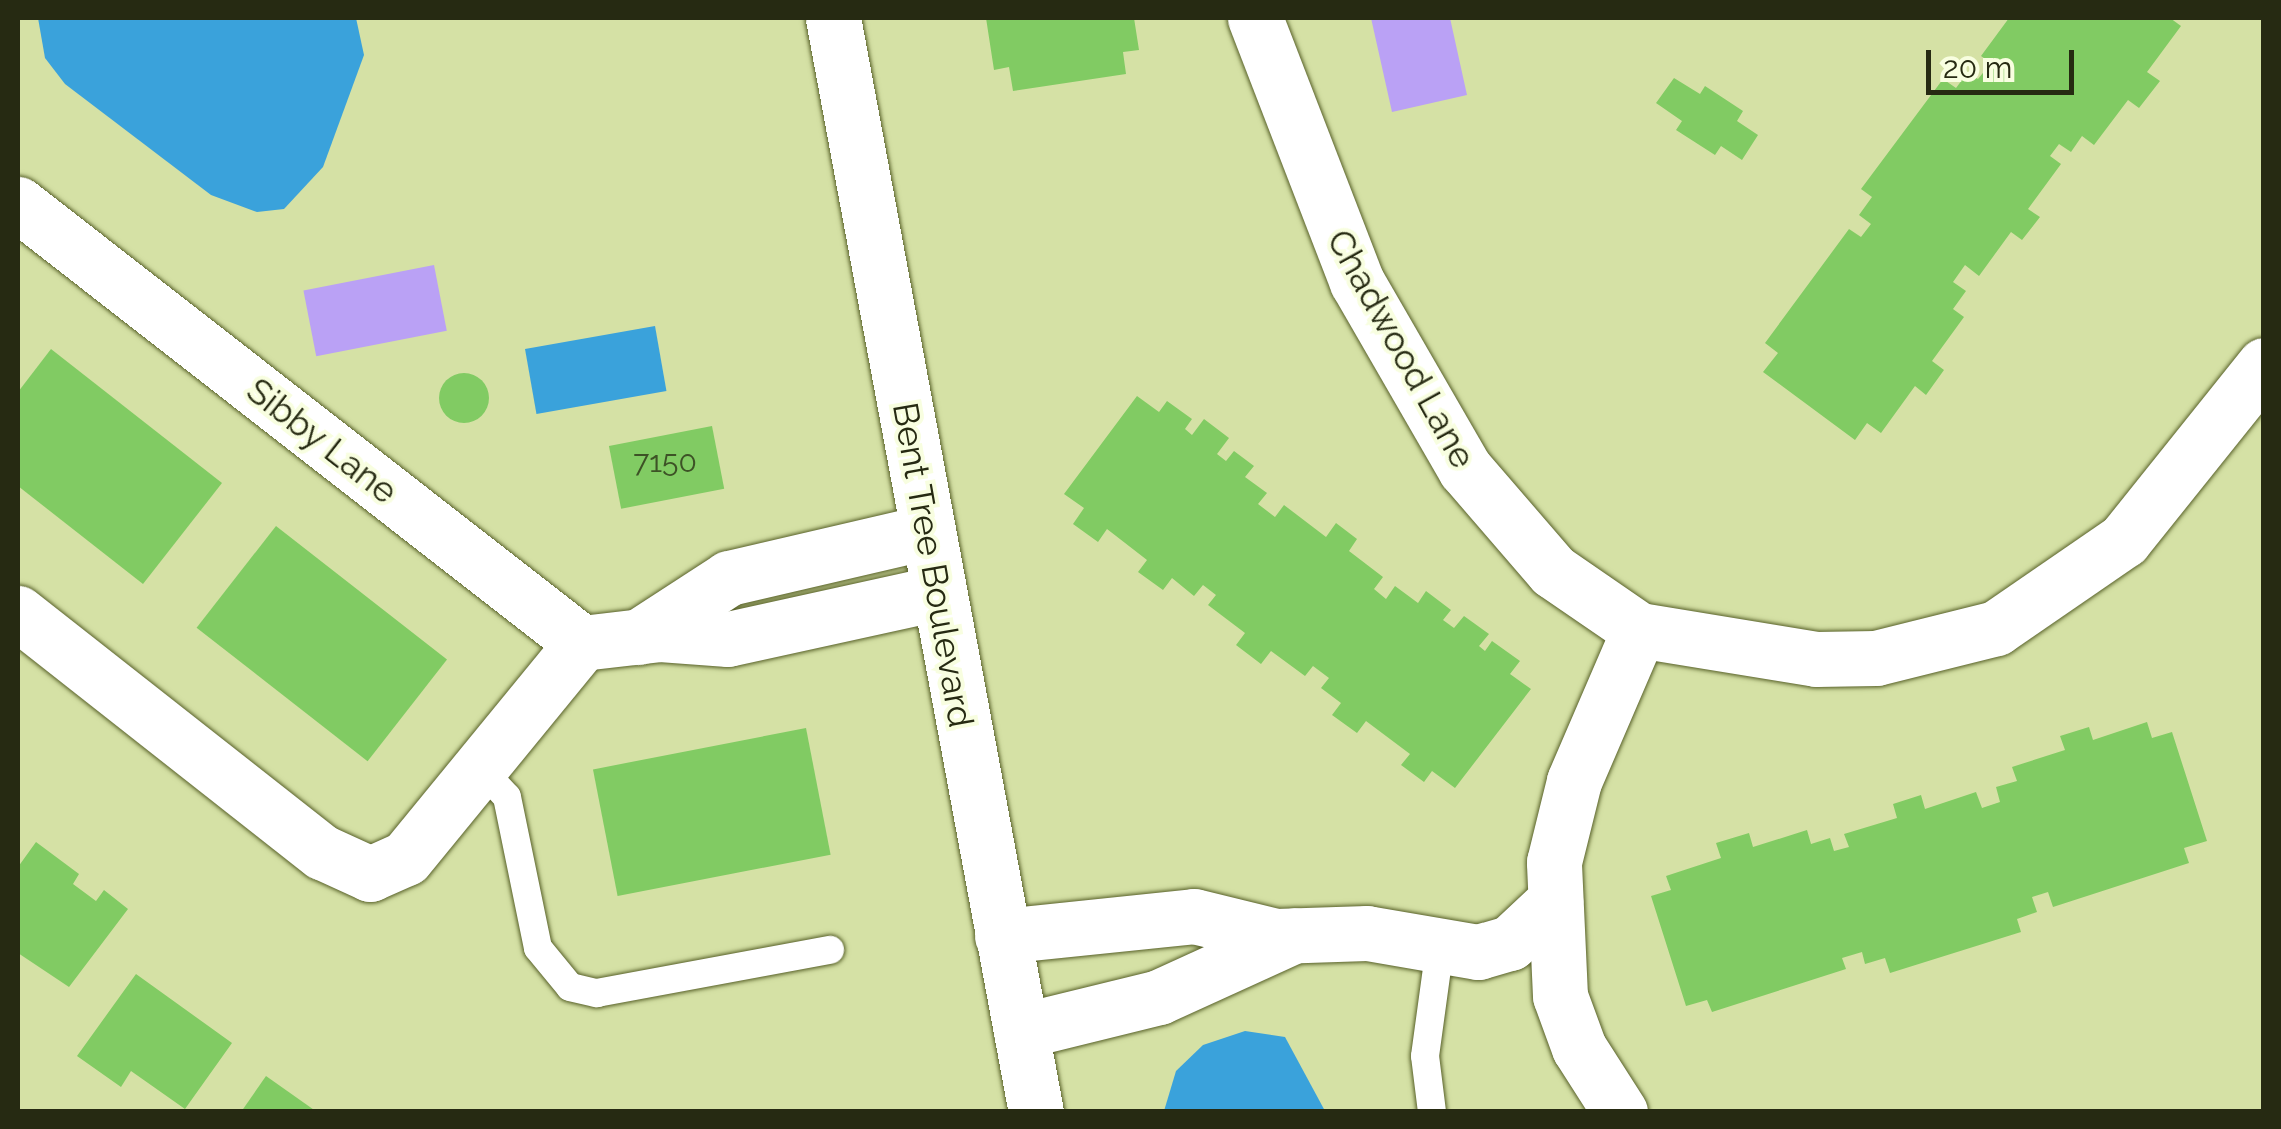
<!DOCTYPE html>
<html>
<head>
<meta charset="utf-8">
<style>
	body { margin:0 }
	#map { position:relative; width:2281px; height:1129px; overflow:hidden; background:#d5e1a5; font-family:Raleway,sans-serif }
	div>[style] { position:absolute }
	.green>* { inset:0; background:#baa1f5; transform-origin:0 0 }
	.water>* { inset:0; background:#3aa2db; transform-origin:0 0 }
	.building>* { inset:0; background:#81cb63; transform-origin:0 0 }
	.round { border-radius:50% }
	.roads { filter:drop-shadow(0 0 2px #586129) drop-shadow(0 0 2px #586129) }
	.lane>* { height:28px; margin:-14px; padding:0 14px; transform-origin:14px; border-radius:14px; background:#fff }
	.street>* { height:55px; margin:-27.5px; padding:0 27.5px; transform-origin:27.5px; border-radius:27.5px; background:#fff }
	.secondary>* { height:55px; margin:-27.5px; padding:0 27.5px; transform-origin:27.5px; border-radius:27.5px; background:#fff }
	span { translate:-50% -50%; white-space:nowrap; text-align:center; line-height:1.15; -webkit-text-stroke:8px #f8fee0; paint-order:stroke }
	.number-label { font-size:30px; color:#3d5226 }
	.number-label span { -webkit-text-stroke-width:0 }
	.street-label { font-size:35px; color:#262a12 }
	.frame { position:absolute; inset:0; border:20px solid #262a12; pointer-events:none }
	.scale { position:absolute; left:1926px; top:50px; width:148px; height:45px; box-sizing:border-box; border:5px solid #262a12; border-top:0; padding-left:12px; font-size:30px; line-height:35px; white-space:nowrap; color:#262a12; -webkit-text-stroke:8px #f8fee0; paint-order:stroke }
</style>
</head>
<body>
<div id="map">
	<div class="green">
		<div style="clip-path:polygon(1371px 18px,1450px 18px,1467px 95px,1392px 112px)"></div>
		<div style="left:434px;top:265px;width:67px;height:133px;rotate:79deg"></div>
	</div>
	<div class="water">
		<div style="clip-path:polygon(38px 18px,356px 18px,364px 55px,323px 167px,284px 209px,257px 212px,211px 195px,65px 84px,45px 58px)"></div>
		<div style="left:655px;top:326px;width:66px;height:132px;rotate:80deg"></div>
		<div style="clip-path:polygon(1245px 1031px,1285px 1037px,1325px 1111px,1164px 1111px,1176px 1071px,1203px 1045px)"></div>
	</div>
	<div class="building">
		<div style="clip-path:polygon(986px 18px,1134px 18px,1139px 50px,1123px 52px,1126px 74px,1013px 91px,1009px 67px,994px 70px)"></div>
		<div style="clip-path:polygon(2009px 18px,2170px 18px,2181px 26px,2147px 72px,2160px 81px,2139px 108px,2128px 100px,2094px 145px,2082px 136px,2071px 152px,2059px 144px,2050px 156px,2061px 164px,2028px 209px,2040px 217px,2022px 240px,2011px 232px,1979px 276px,1965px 265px,1953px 282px,1966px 291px,1953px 309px,1964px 317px,1932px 361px,1944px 370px,1926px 395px,1915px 386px,1881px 433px,1867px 423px,1855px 440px,1763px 372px,1778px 353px,1765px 343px,1849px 229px,1861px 237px,1871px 224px,1859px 215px,1872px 197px,1861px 189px,1943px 79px,1956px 88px,1968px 72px,1978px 79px,1991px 63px,1981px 56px)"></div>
		<div style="clip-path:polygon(1674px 78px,1700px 94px,1705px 86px,1743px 111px,1737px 121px,1758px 135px,1742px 160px,1721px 146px,1715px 155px,1676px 130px,1682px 121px,1656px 103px)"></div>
		<div style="clip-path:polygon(51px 349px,222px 483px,143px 584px,18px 486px,18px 392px)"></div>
		<div class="round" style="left:439px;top:373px;width:50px;height:50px"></div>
		<div style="clip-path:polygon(1137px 396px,1159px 412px,1167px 401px,1192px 419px,1185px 429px,1192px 435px,1204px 419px,1229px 438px,1217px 454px,1226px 461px,1234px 451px,1254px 466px,1245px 477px,1267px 493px,1258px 504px,1275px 517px,1284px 505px,1326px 537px,1336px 523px,1357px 539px,1349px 551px,1383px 577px,1374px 589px,1386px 599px,1395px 586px,1418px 603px,1426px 591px,1451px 610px,1443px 620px,1454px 628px,1464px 616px,1489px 634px,1479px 646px,1485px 651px,1492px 641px,1520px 661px,1510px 674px,1531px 689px,1455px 788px,1432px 771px,1424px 782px,1401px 765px,1410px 754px,1366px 721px,1357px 733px,1332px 715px,1341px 703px,1321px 688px,1329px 678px,1313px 666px,1305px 676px,1271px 651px,1261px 664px,1236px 645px,1245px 633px,1208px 605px,1216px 595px,1203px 585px,1194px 596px,1172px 578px,1163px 590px,1138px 572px,1147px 560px,1107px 529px,1098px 542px,1073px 524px,1084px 508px,1064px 494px)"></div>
		<div style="left:712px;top:426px;width:64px;height:105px;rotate:79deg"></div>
		<div style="left:276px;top:526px;width:217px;height:129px;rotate:38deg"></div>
		<div style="clip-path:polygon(2147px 722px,2152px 738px,2172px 732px,2207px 841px,2184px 848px,2189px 863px,2053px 907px,2048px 892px,2032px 897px,2037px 912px,2017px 919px,2021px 932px,1890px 973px,1885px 958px,1865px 964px,1862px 952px,1842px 958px,1846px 969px,1712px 1012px,1707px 1000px,1686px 1006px,1651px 896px,1671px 890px,1666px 876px,1721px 858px,1716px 843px,1749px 833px,1753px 847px,1807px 830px,1811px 844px,1830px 838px,1834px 851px,1849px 847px,1844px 834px,1897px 818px,1893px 804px,1921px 795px,1925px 809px,1976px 792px,1982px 808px,2000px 802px,1996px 787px,2017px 781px,2012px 767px,2065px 750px,2060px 736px,2089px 727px,2093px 740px)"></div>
		<div style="left:806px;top:728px;width:129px;height:217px;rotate:79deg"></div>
		<div style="clip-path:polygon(36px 842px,79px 874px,73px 884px,96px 901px,104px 890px,128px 909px,69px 987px,18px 953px,18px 867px)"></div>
		<div style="clip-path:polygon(136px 974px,232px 1043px,185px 1109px,131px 1071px,121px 1087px,77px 1056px)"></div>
		<div style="clip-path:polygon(266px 1076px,317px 1112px,241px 1112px)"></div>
	</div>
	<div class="roads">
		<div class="lane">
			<div style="left:478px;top:766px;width:42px;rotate:46.9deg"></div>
			<div style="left:507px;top:797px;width:154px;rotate:78.4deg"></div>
			<div style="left:538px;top:948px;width:50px;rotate:50.6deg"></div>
			<div style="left:570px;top:987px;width:28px;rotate:13deg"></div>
			<div style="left:597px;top:993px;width:237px;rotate:-10.5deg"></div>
			<div style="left:1432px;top:1112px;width:56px;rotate:-97.1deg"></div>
			<div style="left:1425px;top:1056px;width:111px;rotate:-82.2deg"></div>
		</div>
		<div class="street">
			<div style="left:1255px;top:18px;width:283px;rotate:68.9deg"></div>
			<div style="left:1357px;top:282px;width:216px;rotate:60deg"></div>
			<div style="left:1465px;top:469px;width:135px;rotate:49.2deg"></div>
			<div style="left:1553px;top:571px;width:104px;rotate:34.5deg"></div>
			<div style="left:1639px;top:630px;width:179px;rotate:9.3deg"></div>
			<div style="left:1816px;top:659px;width:60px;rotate:-1deg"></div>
			<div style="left:1876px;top:658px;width:124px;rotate:-14deg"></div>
			<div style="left:1996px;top:628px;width:155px;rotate:-34.5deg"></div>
			<div style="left:2124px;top:540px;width:224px;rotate:-51.3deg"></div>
			<div style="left:18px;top:204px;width:715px;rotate:37.9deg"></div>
			<div style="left:582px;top:643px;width:79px;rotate:-6.6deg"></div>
			<div style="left:660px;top:634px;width:68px;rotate:4.2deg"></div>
			<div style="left:728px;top:639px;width:215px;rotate:-12.4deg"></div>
			<div style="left:18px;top:613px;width:387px;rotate:38.2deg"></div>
			<div style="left:322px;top:852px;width:53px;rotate:24.6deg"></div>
			<div style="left:370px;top:874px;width:39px;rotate:-24deg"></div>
			<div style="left:406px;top:858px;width:278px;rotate:-50.7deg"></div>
			<div style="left:638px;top:637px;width:108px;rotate:-33deg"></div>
			<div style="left:729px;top:578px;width:203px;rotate:-13.1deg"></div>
			<div style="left:1002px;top:936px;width:193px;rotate:-5.9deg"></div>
			<div style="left:1194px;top:916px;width:84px;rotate:13.7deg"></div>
			<div style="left:1276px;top:936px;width:91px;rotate:-1.9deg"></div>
			<div style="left:1367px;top:933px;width:113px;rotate:9.7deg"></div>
			<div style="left:1478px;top:952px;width:33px;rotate:-16deg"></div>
			<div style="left:1510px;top:943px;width:62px;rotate:-43deg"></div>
			<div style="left:1021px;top:1031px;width:142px;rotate:-13.8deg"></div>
			<div style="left:1159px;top:997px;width:149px;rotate:-24.5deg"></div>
			<div style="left:1620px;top:1112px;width:76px;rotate:-122.6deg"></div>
			<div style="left:1579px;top:1048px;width:55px;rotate:-110.1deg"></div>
			<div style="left:1560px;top:996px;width:134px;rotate:-92.6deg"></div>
			<div style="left:1554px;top:862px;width:83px;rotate:-76.1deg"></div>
			<div style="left:1574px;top:781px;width:164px;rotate:-66.7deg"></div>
		</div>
		<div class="secondary">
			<div style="left:833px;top:18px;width:1113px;rotate:79.49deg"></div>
		</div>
	</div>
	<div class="number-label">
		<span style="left:665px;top:462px">7150</span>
	</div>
	<div class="street-label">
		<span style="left:1401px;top:349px;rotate:61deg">Chadwood Lane</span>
		<span style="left:322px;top:441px;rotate:38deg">Sibby Lane</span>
		<span style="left:933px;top:565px;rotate:80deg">Bent Tree Boulevard</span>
	</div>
	<div class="frame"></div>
	<div class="scale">20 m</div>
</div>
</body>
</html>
